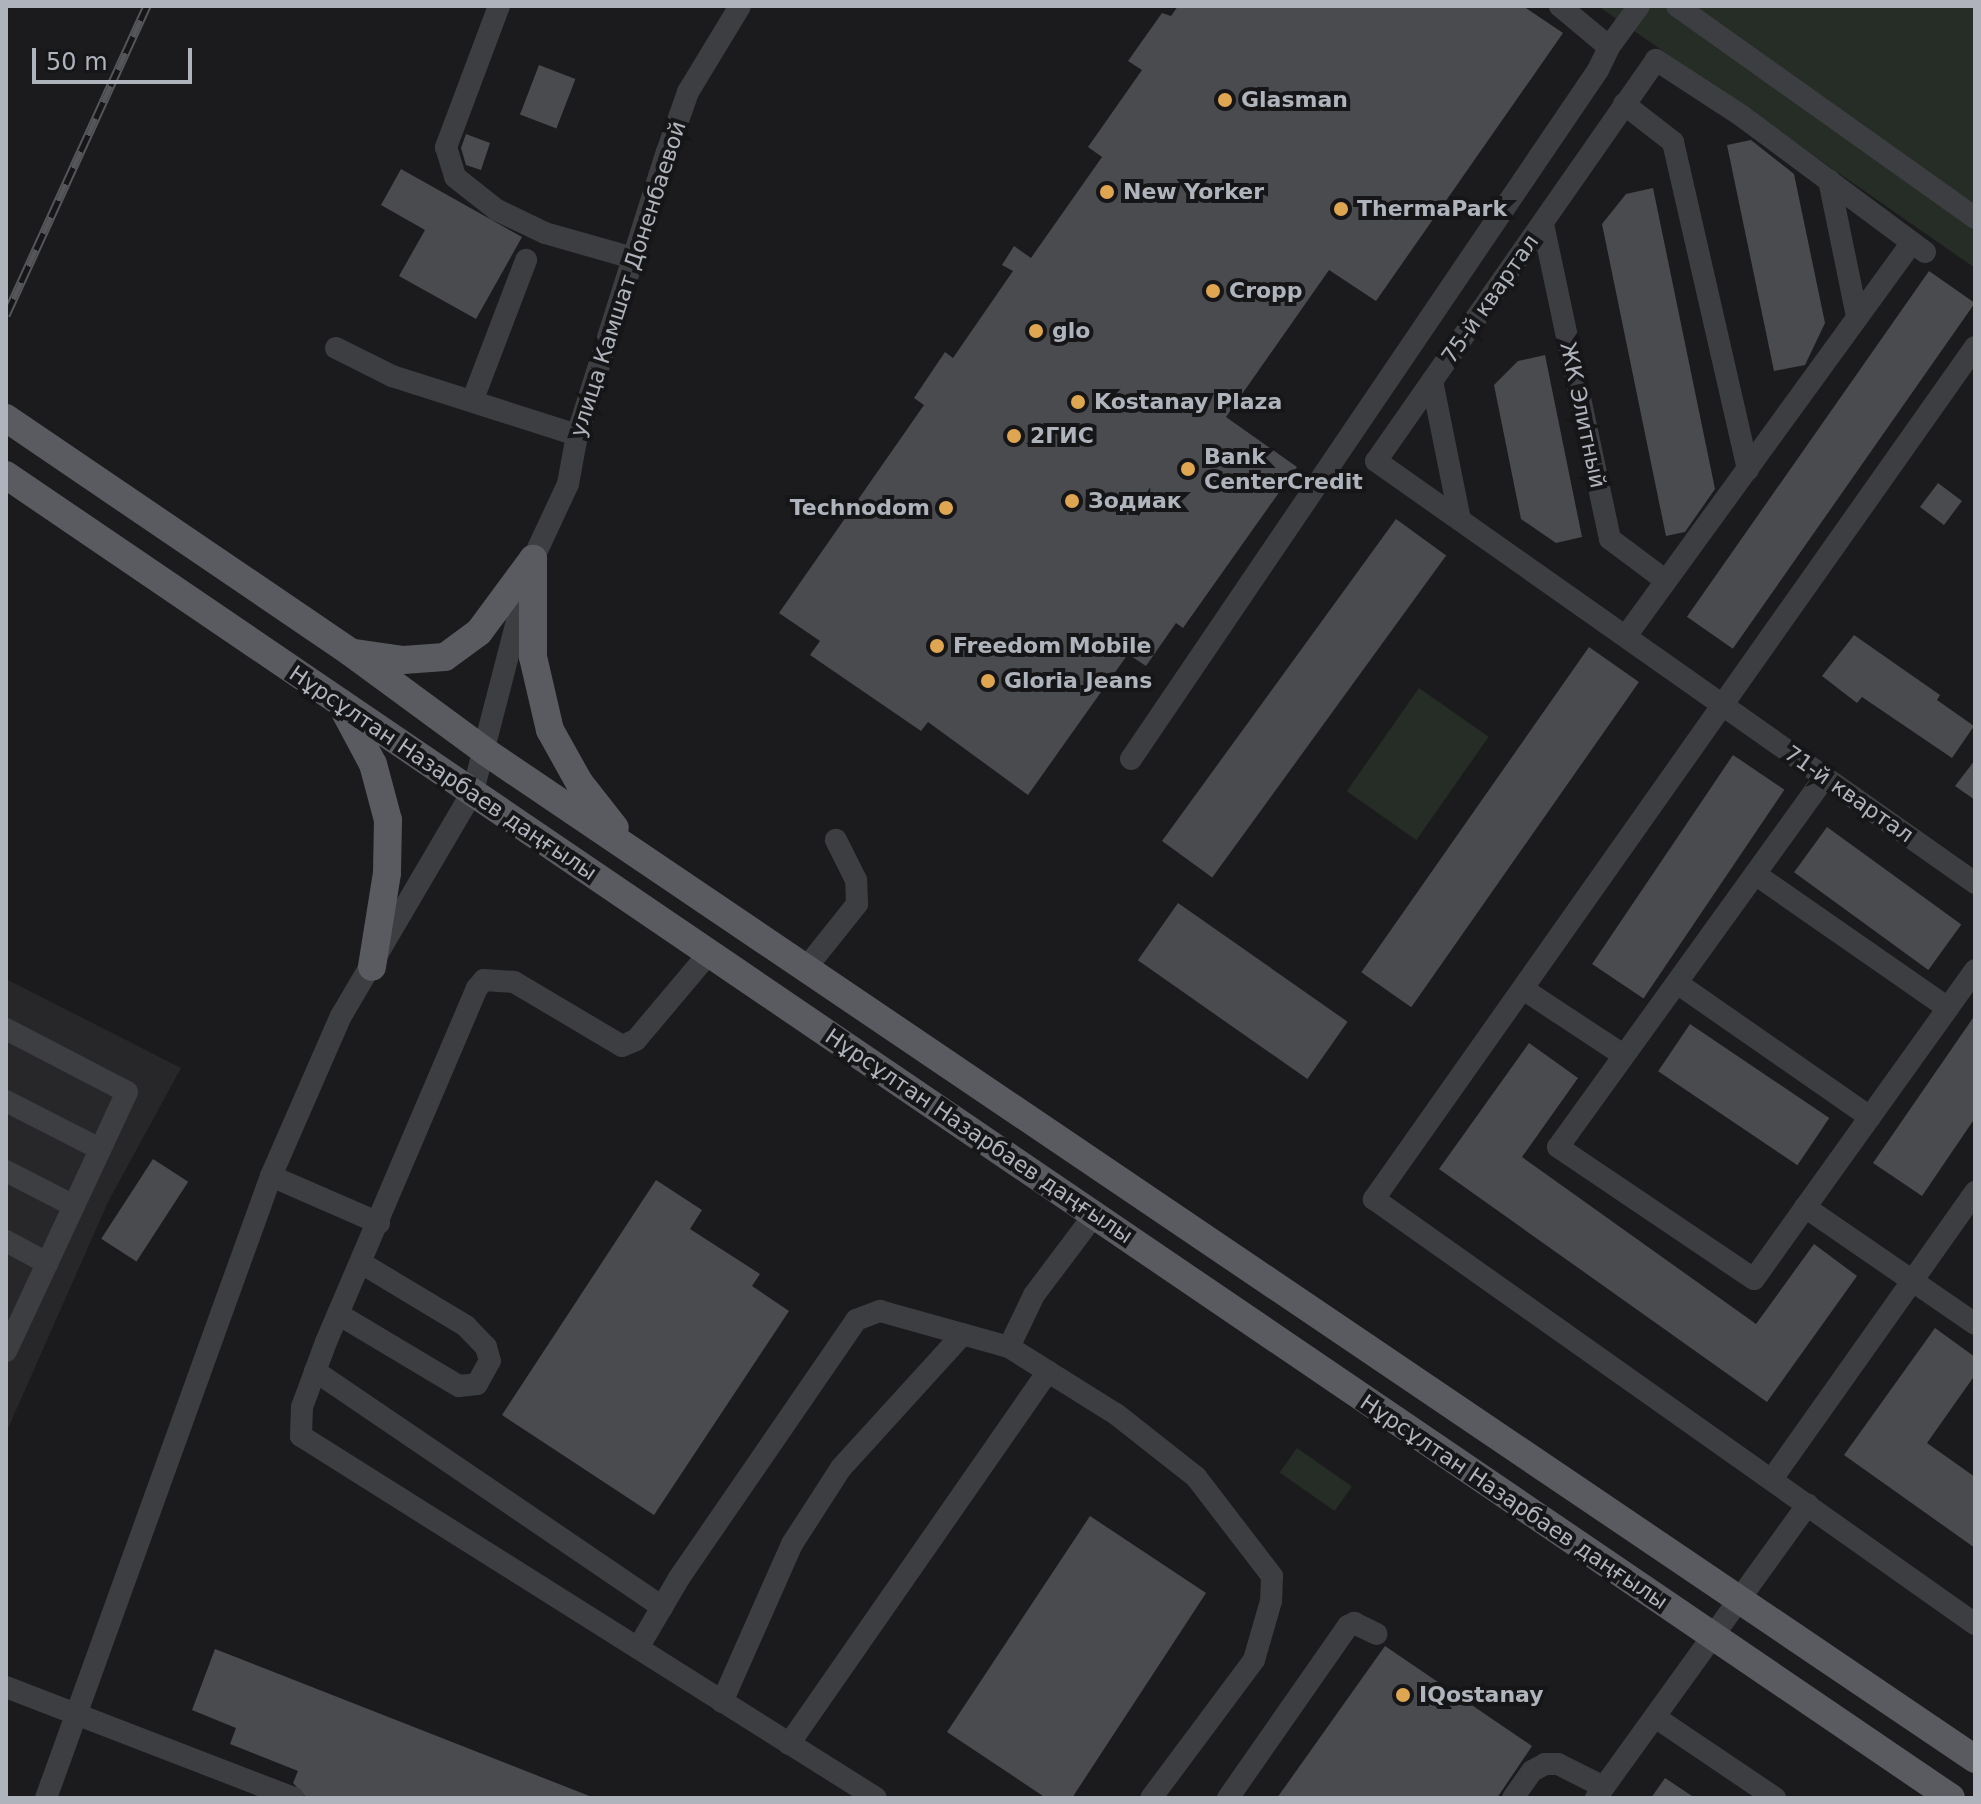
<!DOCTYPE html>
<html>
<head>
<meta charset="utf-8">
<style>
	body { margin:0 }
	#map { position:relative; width:1981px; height:1804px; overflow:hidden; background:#1b1b1d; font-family:"DejaVu Sans",sans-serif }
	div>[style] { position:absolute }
	.built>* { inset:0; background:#27272a }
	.green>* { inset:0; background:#252d26; transform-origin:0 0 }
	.building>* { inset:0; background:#4a4b4f; transform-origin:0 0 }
	.minor>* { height:22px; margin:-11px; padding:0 11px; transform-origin:11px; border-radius:11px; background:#3c3e41 }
	.major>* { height:28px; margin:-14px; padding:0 14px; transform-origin:14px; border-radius:14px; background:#595b60 }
	.rail>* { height:9px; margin-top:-4.5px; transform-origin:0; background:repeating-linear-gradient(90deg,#161618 0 18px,#54565a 0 36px); box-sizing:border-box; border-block:2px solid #54565a }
	.dots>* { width:22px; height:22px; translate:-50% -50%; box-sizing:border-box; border:4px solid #161618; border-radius:50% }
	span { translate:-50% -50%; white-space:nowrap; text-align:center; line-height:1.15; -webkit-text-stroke:8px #161618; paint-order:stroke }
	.poi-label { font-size:22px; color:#afb3bb; font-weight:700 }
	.left { translate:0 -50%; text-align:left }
	.right { translate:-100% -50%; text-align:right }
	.street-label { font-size:22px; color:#afb3bb }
	.frame { position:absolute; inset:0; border:8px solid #afb3bb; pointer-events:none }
	.scale { position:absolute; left:32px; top:48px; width:160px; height:36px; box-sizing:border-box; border:4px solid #afb3bb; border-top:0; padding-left:10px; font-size:24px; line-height:28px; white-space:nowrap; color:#afb3bb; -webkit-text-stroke:6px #161618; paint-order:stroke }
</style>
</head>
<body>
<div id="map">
	<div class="built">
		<div style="clip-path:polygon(6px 979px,181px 1068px,108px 1202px,6px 1433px)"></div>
	</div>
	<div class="green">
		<div style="clip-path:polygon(1598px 6px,1975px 6px,1975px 268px,1653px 44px)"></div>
		<div style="left:1419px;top:688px;width:85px;height:126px;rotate:35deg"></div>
		<div style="left:1297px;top:1448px;width:67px;height:30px;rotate:35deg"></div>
	</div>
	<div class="building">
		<div style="clip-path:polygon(1178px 6px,1523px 6px,1563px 33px,1376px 301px,1329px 270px,1226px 417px,1297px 467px,1183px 628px,1176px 623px,1146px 666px,1128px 654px,1028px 795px,928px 722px,921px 731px,810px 655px,820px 641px,779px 613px,924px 405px,914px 398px,945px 352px,953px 358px,1013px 271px,1002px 265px,1014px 246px,1031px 258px,1102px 157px,1088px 147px,1142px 70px,1128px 61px,1162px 13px,1171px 16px)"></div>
		<div style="left:539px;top:65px;width:39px;height:53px;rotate:21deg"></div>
		<div style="clip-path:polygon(466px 134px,490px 143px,481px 170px,466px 165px,461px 148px)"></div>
		<div style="clip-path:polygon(1751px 140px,1794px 174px,1825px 323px,1805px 365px,1774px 371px,1727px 145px)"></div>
		<div style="clip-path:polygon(401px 169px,522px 237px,476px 319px,399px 276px,425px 230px,381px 205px)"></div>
		<div style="clip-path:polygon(1653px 188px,1715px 489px,1685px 532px,1666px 536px,1602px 224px,1626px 194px)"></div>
		<div style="left:1929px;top:271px;width:56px;height:422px;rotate:35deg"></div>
		<div style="clip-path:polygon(1545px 355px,1582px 537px,1556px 543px,1521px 519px,1494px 385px,1518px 361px)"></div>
		<div style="left:1938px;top:483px;width:30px;height:30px;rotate:37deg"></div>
		<div style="left:1396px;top:519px;width:62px;height:398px;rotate:36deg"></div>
		<div style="clip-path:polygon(1854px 635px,1940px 695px,1937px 700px,1974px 726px,1952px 758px,1862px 697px,1857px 703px,1822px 676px)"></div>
		<div style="left:1589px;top:647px;width:61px;height:397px;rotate:35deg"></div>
		<div style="left:1733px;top:755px;width:62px;height:252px;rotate:34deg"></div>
		<div style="clip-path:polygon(1975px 760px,1975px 800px,1955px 786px)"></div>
		<div style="left:1827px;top:827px;width:166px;height:56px;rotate:36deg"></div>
		<div style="left:1178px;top:903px;width:207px;height:70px;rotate:35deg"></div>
		<div style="clip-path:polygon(1975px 1015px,1975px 1118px,1922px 1196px,1873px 1163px)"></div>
		<div style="left:1690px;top:1024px;width:168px;height:57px;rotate:34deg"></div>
		<div style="clip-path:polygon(1529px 1043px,1578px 1078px,1522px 1157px,1756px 1324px,1814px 1244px,1857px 1276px,1767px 1402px,1439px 1169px)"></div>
		<div style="left:153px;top:1159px;width:42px;height:95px;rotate:33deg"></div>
		<div style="clip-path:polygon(656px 1180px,702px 1210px,690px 1229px,760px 1274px,752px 1286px,789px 1311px,654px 1515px,502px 1415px)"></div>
		<div style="clip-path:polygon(1935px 1328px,1975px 1357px,1975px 1375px,1927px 1443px,1975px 1477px,1975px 1548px,1844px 1455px)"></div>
		<div style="clip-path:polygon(1090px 1516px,1206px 1593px,1072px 1798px,1046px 1798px,947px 1732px)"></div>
		<div style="clip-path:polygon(1385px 1646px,1532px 1746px,1497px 1798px,1277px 1798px)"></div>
		<div style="clip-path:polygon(215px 1649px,592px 1797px,592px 1798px,307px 1798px,293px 1783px,298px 1771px,230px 1744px,236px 1728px,192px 1710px)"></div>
		<div style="clip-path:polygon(1665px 1778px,1695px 1798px,1651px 1798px)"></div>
	</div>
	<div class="minor">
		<div style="left:499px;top:6px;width:151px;rotate:110.6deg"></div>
		<div style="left:446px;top:147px;width:31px;rotate:73deg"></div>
		<div style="left:455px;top:177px;width:53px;rotate:38.2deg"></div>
		<div style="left:497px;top:210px;width:53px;rotate:25.6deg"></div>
		<div style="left:545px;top:233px;width:91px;rotate:15.9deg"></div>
		<div style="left:1677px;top:6px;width:366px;rotate:35.4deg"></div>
		<div style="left:1609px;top:47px;width:51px;rotate:-53.8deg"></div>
		<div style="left:1624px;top:104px;width:62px;rotate:37.8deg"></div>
		<div style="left:1673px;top:142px;width:336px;rotate:77.1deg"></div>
		<div style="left:1829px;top:180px;width:140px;rotate:78.4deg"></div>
		<div style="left:1543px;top:224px;width:322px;rotate:78deg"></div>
		<div style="left:1610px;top:539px;width:69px;rotate:36.7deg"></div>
		<div style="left:1925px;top:252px;width:228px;rotate:-143.4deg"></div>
		<div style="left:1742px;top:116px;width:103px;rotate:-146.9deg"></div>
		<div style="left:1656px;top:60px;width:489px;rotate:124.9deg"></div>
		<div style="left:1376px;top:461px;width:733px;rotate:35.16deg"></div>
		<div style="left:1975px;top:347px;width:1043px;rotate:125.2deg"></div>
		<div style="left:1374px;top:1199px;width:736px;rotate:35.27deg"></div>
		<div style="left:336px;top:348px;width:63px;rotate:26.6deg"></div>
		<div style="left:392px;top:376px;width:194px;rotate:17.7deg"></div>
		<div style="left:1432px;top:381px;width:142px;rotate:78.6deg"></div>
		<div style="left:473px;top:399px;width:149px;rotate:-69.1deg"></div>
		<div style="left:1626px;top:636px;width:486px;rotate:-54deg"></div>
		<div style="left:1131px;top:759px;width:832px;rotate:-55.87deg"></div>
		<div style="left:1598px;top:70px;width:25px;rotate:-64deg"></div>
		<div style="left:1609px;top:47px;width:64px;rotate:-140.1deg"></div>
		<div style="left:1825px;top:777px;width:456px;rotate:125.8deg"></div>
		<div style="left:1558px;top:1147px;width:236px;rotate:34deg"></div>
		<div style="left:1754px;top:1279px;width:380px;rotate:-54.4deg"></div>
		<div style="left:1755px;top:874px;width:235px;rotate:34.8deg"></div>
		<div style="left:710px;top:952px;width:115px;rotate:130.1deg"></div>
		<div style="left:636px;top:1040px;width:15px;rotate:157deg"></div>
		<div style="left:622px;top:1046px;width:126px;rotate:-149.3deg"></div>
		<div style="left:514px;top:982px;width:30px;rotate:-176deg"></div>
		<div style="left:484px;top:980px;width:11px;rotate:131deg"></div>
		<div style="left:477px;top:988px;width:385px;rotate:113.1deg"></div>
		<div style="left:326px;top:1342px;width:69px;rotate:110.3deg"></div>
		<div style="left:302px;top:1407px;width:29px;rotate:92deg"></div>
		<div style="left:301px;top:1436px;width:679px;rotate:32.19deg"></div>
		<div style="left:806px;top:968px;width:82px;rotate:-51.4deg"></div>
		<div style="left:857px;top:904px;width:24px;rotate:-92deg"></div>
		<div style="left:856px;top:880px;width:45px;rotate:-116.6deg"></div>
		<div style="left:1677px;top:983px;width:235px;rotate:34.8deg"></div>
		<div style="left:1523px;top:989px;width:120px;rotate:33.4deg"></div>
		<div style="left:6px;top:1029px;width:136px;rotate:27.5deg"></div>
		<div style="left:127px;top:1092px;width:286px;rotate:115deg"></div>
		<div style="left:6px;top:1101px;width:106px;rotate:27.1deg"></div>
		<div style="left:6px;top:1171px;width:76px;rotate:27.2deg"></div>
		<div style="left:271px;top:1176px;width:118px;rotate:23.5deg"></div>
		<div style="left:1805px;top:1207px;width:206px;rotate:34.5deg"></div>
		<div style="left:6px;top:1241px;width:47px;rotate:28.2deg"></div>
		<div style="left:338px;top:1314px;width:141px;rotate:30.8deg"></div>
		<div style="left:459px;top:1386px;width:18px;rotate:-6deg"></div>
		<div style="left:477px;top:1384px;width:26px;rotate:-61deg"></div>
		<div style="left:490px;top:1361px;width:15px;rotate:-106deg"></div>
		<div style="left:486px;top:1347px;width:29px;rotate:-134deg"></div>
		<div style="left:466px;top:1326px;width:122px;rotate:-149deg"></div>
		<div style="left:1009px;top:1347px;width:58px;rotate:-64.3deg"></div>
		<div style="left:1034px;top:1295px;width:100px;rotate:-53.1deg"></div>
		<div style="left:315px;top:1371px;width:420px;rotate:34.2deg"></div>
		<div style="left:1772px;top:1479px;width:352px;rotate:-54.7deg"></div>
		<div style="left:638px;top:1648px;width:81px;rotate:-59.6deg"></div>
		<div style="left:679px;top:1578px;width:313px;rotate:-55.5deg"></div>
		<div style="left:856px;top:1320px;width:26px;rotate:-21deg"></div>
		<div style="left:880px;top:1311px;width:134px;rotate:15.6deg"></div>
		<div style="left:1009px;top:1347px;width:126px;rotate:32.1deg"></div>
		<div style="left:1116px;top:1414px;width:102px;rotate:38.2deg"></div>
		<div style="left:1196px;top:1477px;width:125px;rotate:52.5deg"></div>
		<div style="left:1272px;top:1576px;width:25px;rotate:92deg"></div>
		<div style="left:1271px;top:1601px;width:61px;rotate:106.1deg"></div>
		<div style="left:1254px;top:1660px;width:172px;rotate:126.7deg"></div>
		<div style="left:6px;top:1687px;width:308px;rotate:21.1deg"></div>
		<div style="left:722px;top:1702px;width:173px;rotate:-66.1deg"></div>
		<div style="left:792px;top:1544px;width:90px;rotate:-57.2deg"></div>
		<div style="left:841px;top:1468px;width:181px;rotate:-47.7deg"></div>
		<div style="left:1655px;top:1717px;width:145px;rotate:34deg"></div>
		<div style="left:789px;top:1744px;width:454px;rotate:-55.2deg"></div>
		<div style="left:46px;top:1798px;width:661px;rotate:-70.11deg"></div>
		<div style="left:271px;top:1176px;width:175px;rotate:-66.4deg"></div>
		<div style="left:341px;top:1016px;width:261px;rotate:-59.6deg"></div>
		<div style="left:473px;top:791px;width:240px;rotate:-75.5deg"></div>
		<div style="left:533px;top:559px;width:83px;rotate:-65deg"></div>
		<div style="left:568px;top:484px;width:50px;rotate:-79.6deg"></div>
		<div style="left:577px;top:435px;width:297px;rotate:-72.4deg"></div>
		<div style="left:667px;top:152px;width:64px;rotate:-70.7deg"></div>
		<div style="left:688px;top:92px;width:100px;rotate:-58.8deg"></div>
		<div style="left:1228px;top:1798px;width:210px;rotate:-55.1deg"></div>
		<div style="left:1348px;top:1626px;width:7px;rotate:-27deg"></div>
		<div style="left:1354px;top:1623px;width:25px;rotate:26deg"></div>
		<div style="left:1513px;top:1798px;width:33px;rotate:-55deg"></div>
		<div style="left:1532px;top:1771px;width:15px;rotate:-28deg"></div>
		<div style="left:1545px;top:1764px;width:13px"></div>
		<div style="left:1558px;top:1764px;width:51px;rotate:26.6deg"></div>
		<div style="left:1596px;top:1798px;width:362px;rotate:-54.2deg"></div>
	</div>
	<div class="major">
		<div style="left:6px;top:418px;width:416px;rotate:34.2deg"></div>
		<div style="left:350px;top:652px;width:169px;rotate:36.3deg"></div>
		<div style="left:486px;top:752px;width:1798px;rotate:34.07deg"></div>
		<div style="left:6px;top:475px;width:2352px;rotate:34.22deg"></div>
		<div style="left:533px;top:559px;width:98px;rotate:90deg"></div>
		<div style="left:533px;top:657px;width:75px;rotate:76.9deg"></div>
		<div style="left:550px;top:730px;width:60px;rotate:60.9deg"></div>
		<div style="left:579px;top:782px;width:58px;rotate:52deg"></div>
		<div style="left:355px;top:653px;width:49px;rotate:8.3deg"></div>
		<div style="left:403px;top:660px;width:42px;rotate:-4.1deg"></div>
		<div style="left:445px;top:657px;width:42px;rotate:-36.3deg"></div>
		<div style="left:479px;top:632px;width:91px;rotate:-53.5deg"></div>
		<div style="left:344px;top:710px;width:61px;rotate:61.8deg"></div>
		<div style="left:373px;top:764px;width:58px;rotate:75deg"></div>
		<div style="left:388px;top:820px;width:53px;rotate:91.1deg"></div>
		<div style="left:387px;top:873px;width:95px;rotate:99.1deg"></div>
	</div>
	<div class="rail">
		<div style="left:6px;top:315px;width:340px;rotate:-65.5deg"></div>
	</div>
	<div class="dots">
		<div style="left:1225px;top:100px;background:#dfa651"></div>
		<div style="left:1107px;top:192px;background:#dfa651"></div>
		<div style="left:1341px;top:209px;background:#dfa651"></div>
		<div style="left:1213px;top:291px;background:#dfa651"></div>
		<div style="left:1036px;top:331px;background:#dfa651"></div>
		<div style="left:1078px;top:402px;background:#dfa651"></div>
		<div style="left:1014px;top:436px;background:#dfa651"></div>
		<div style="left:1188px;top:469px;background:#dfa651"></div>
		<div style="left:1072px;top:501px;background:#dfa651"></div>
		<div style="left:946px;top:508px;background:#dfa651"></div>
		<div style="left:937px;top:646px;background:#dfa651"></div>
		<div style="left:988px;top:681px;background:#dfa651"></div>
		<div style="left:1403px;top:1695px;background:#dfa651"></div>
	</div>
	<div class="poi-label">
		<span class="left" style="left:1241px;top:100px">Glasman</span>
		<span class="left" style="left:1123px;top:192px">New Yorker</span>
		<span class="left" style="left:1357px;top:209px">ThermaPark</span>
		<span class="left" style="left:1229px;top:291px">Cropp</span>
		<span class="left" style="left:1052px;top:331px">glo</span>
		<span class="left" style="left:1094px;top:402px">Kostanay Plaza</span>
		<span class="left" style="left:1030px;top:436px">2ГИС</span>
		<span class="left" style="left:1204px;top:469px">Bank<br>CenterCredit</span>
		<span class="left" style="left:1088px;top:501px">Зодиак</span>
		<span class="right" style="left:930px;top:508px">Technodom</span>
		<span class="left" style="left:953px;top:646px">Freedom Mobile</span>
		<span class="left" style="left:1004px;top:681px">Gloria Jeans</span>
		<span class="left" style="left:1419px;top:1695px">IQostanay</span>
	</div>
	<div class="street-label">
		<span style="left:628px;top:279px;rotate:-72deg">улица Камшат Доненбаевой</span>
		<span style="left:1490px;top:299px;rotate:-55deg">75-й квартал</span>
		<span style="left:1583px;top:415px;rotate:78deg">ЖК Элитный</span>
		<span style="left:443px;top:773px;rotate:34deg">Нұрсұлтан Назарбаев даңғылы</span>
		<span style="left:1849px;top:794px;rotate:35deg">71-й квартал</span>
		<span style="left:979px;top:1136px;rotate:34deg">Нұрсұлтан Назарбаев даңғылы</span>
		<span style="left:1514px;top:1502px;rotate:34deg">Нұрсұлтан Назарбаев даңғылы</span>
	</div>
	<div class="frame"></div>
	<div class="scale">50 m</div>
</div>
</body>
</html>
